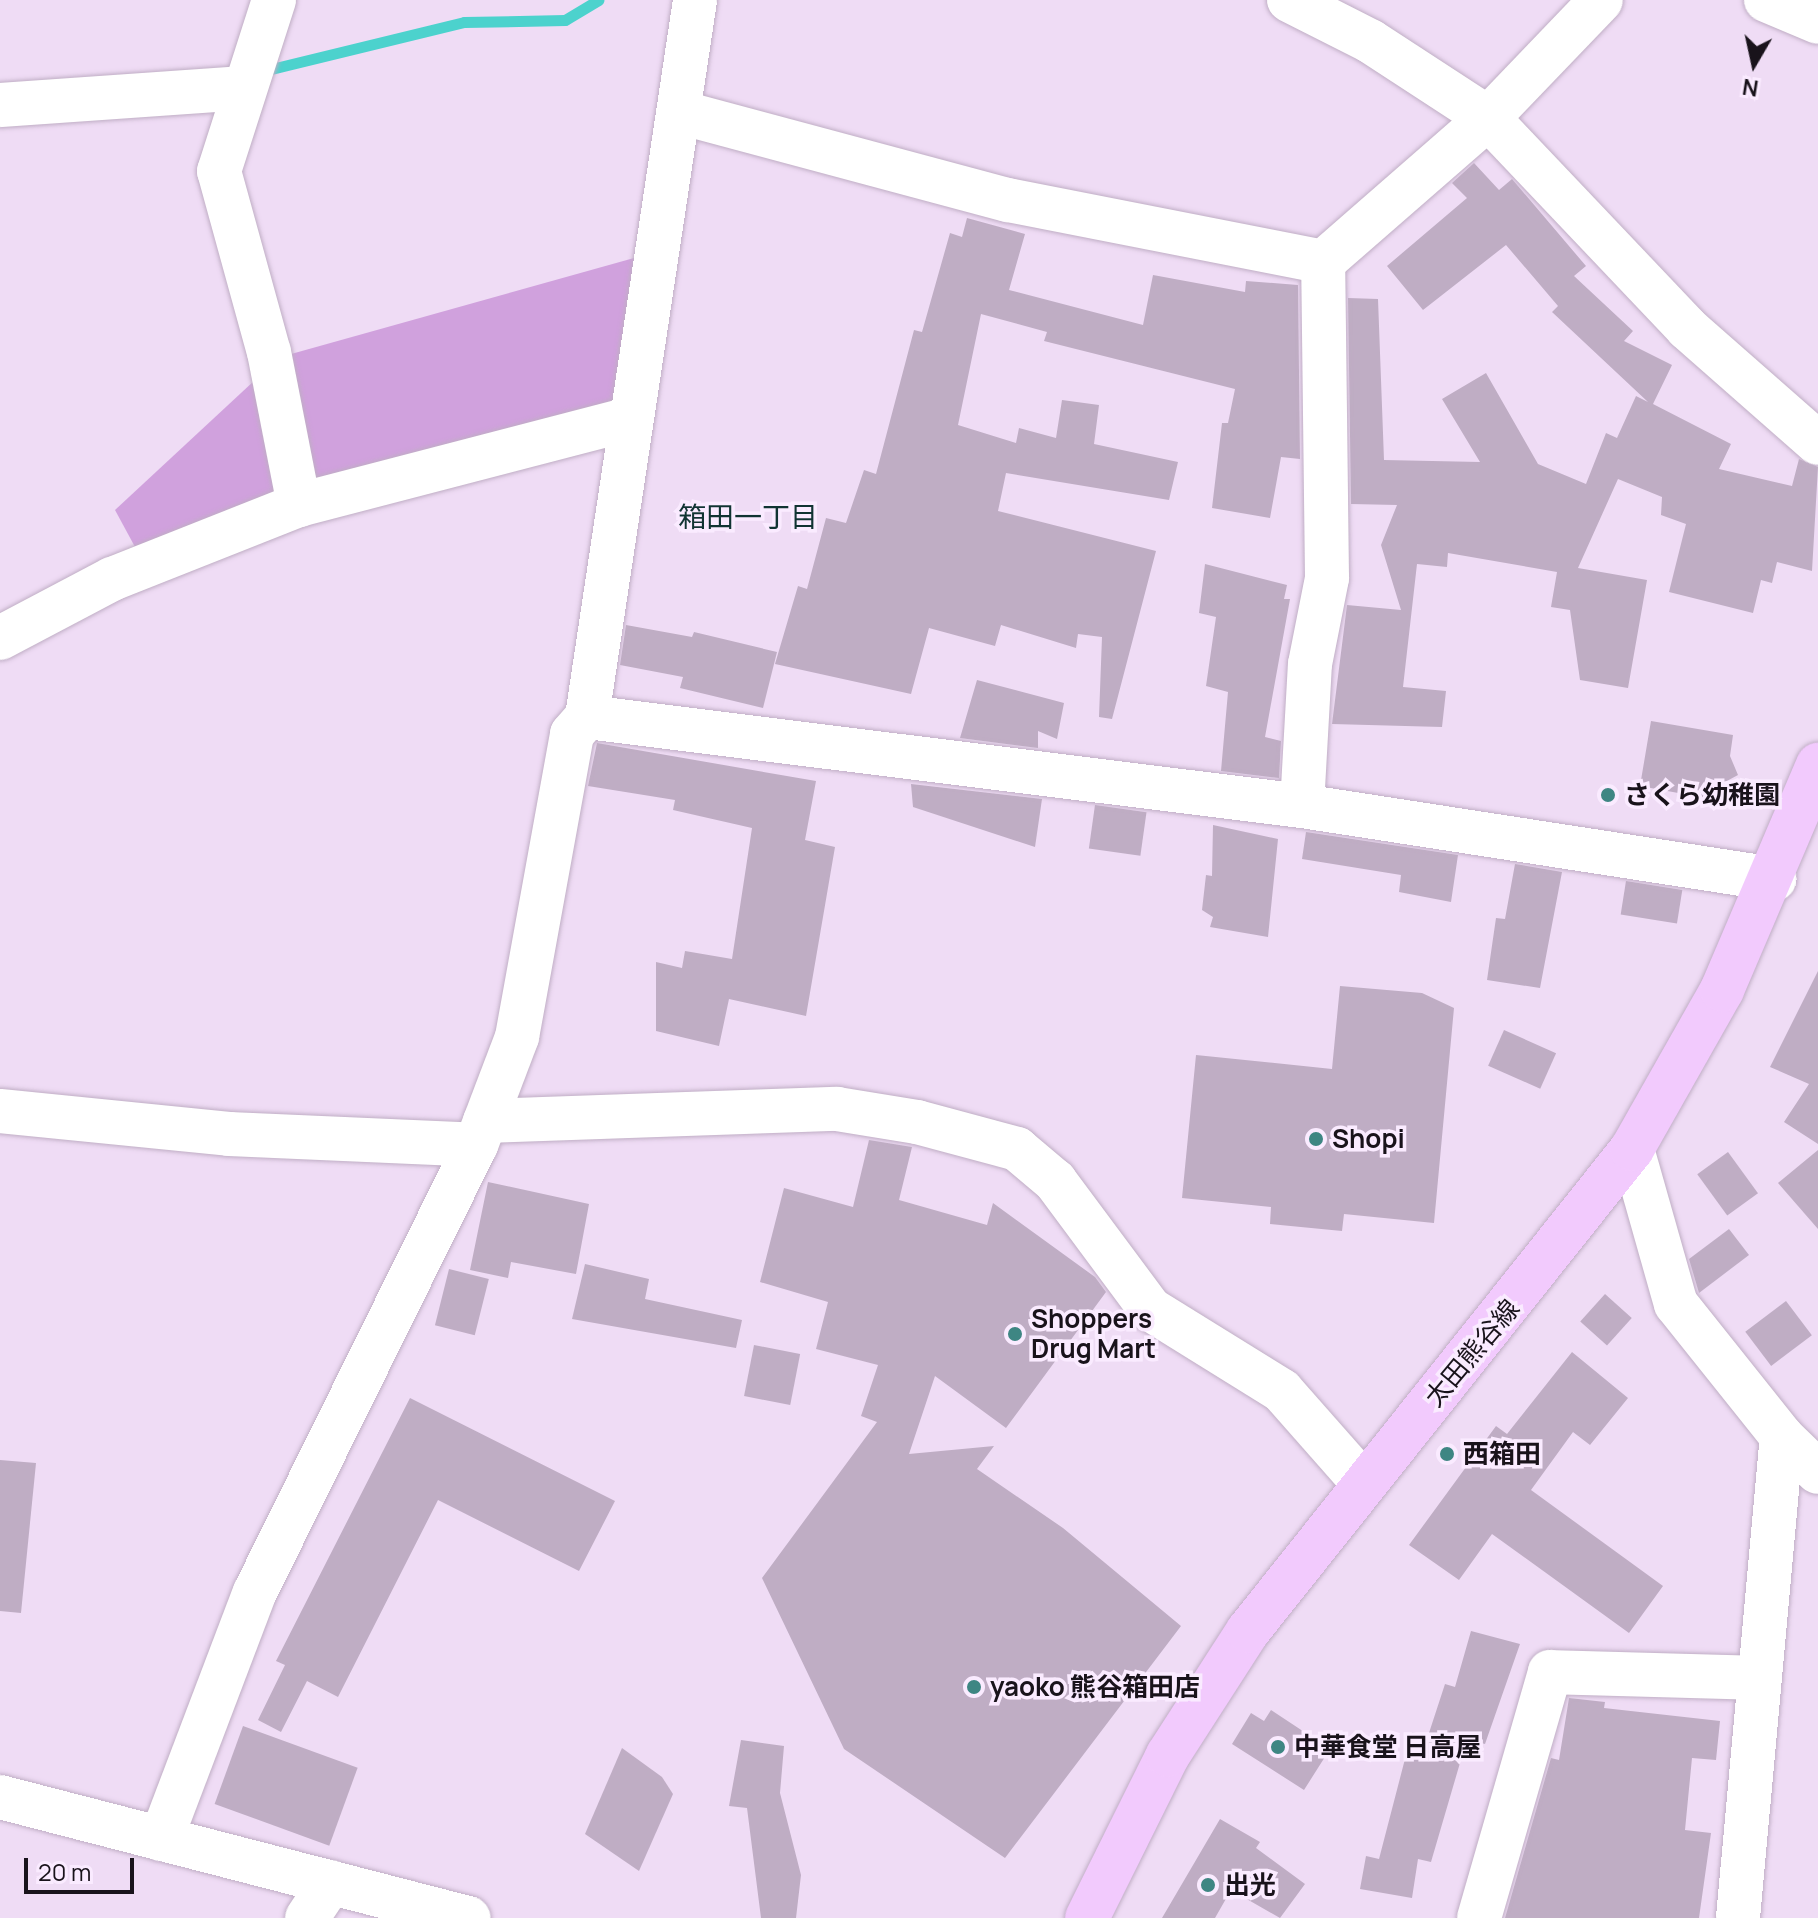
<!DOCTYPE html>
<html>
<head>
<meta charset="utf-8">
<style>
	body { margin:0 }
	#map { position:relative; width:1818px; height:1918px; overflow:hidden; background:#efdcf5; font-family:Manrope,"Noto Sans JP",sans-serif }
	div>[style] { position:absolute }
	.green>* { inset:0; background:#d0a1dd }
	.stream>* { height:11px; margin:-5.5px; padding:0 5.5px; transform-origin:5.5px; border-radius:5.5px; background:#4cd2cd }
	.building>* { inset:0; background:#bfadc4; transform-origin:0 0 }
	.roads { filter:drop-shadow(0 0 2px #c0aec5) drop-shadow(0 0 2px #c0aec5) }
	.minor>* { height:44px; margin:-22px; padding:0 22px; transform-origin:22px; border-radius:22px; background:#fff }
	.major>* { height:44px; margin:-22px; padding:0 22px; transform-origin:22px; border-radius:22px; background:#f2cafd }
	.dots>* { width:22px; height:22px; translate:-50% -50%; box-sizing:border-box; border:4px solid #faebff; border-radius:50% }
	span { translate:-50% -50%; white-space:nowrap; text-align:center; line-height:1.15; -webkit-text-stroke:7px #faebff; paint-order:stroke }
	.poi-label { font-size:26px; color:#19131b; font-weight:700 }
	.left { translate:0 -50%; text-align:left }
	.street-label { font-size:26px; color:#19131b }
	.neighbourhood-label { font-size:28px; color:#113433 }
	.north { position:absolute; left:1714px; top:24px; width:80px; height:80px; -webkit-text-stroke:6px #faebff; paint-order:stroke; rotate:189deg; font-size:22px; font-weight:700; line-height:32px; text-align:center; color:#19131b }
	.north::after { content:''; display:block; margin:auto; width:28px; height:36px; background:#19131b; clip-path:polygon(50% 0,100% 100%,50% 72%,0 100%) }
	.scale { position:absolute; left:24px; top:1858px; width:110px; height:36px; box-sizing:border-box; border:4px solid #19131b; border-top:0; padding-left:10px; font-size:24px; line-height:28px; white-space:nowrap; color:#19131b; -webkit-text-stroke:6px #faebff; paint-order:stroke }
</style>
</head>
<body>
<div id="map">
	<div class="green">
		<div style="clip-path:polygon(634px 258px,614px 407px,324px 484px,308px 475px,284px 356px)"></div>
		<div style="clip-path:polygon(255px 380px,283px 493px,141px 558px,115px 510px)"></div>
	</div>
	<div class="stream">
		<div style="left:263px;top:71px;width:207px;rotate:-13.7deg"></div>
		<div style="left:464px;top:22px;width:101px;rotate:-1.1deg"></div>
		<div style="left:565px;top:20px;width:39px;rotate:-31deg"></div>
	</div>
	<div class="building">
		<div style="clip-path:polygon(1474px 163px,1499px 190px,1512px 179px,1586px 266px,1574px 276px,1633px 331px,1624px 341px,1672px 365px,1653px 404px,1731px 444px,1719px 469px,1792px 486px,1799px 459px,1818px 467px,1812px 571px,1777px 562px,1772px 583px,1761px 580px,1753px 613px,1669px 592px,1686px 524px,1661px 515px,1662px 497px,1618px 479px,1578px 568px,1647px 580px,1628px 688px,1580px 680px,1570px 610px,1551px 607px,1557px 572px,1448px 553px,1447px 567px,1417px 564px,1403px 687px,1446px 691px,1442px 727px,1332px 724px,1347px 605px,1401px 610px,1381px 545px,1397px 505px,1351px 504px,1348px 298px,1378px 299px,1384px 460px,1480px 462px,1442px 399px,1486px 373px,1538px 464px,1586px 484px,1606px 433px,1617px 438px,1636px 396px,1648px 402px,1552px 312px,1558px 306px,1506px 245px,1423px 310px,1387px 266px,1467px 198px,1452px 183px)"></div>
		<div style="clip-path:polygon(967px 218px,1025px 234px,1009px 290px,1143px 325px,1153px 275px,1245px 292px,1246px 281px,1298px 285px,1300px 459px,1281px 457px,1270px 518px,1212px 508px,1222px 423px,1228px 423px,1235px 389px,1044px 341px,1047px 332px,981px 314px,958px 425px,1016px 443px,1019px 428px,1056px 438px,1062px 400px,1099px 405px,1094px 444px,1178px 462px,1169px 500px,1006px 473px,998px 511px,1156px 551px,1112px 719px,1099px 717px,1102px 637px,1078px 634px,1076px 648px,1001px 625px,995px 646px,929px 628px,911px 694px,775px 664px,798px 586px,807px 589px,826px 518px,846px 523px,864px 470px,876px 474px,914px 330px,922px 332px,950px 233px,962px 237px)"></div>
		<div style="clip-path:polygon(1205px 564px,1287px 585px,1284px 599px,1290px 599px,1265px 737px,1281px 741px,1279px 778px,1221px 771px,1228px 692px,1206px 686px,1216px 617px,1199px 613px)"></div>
		<div style="clip-path:polygon(626px 625px,692px 637px,694px 632px,777px 652px,763px 708px,680px 688px,683px 677px,620px 665px)"></div>
		<div style="clip-path:polygon(977px 680px,1064px 703px,1057px 739px,1038px 731px,1038px 748px,960px 738px)"></div>
		<div style="clip-path:polygon(1651px 721px,1733px 735px,1730px 756px,1738px 775px,1725px 782px,1722px 801px,1640px 786px)"></div>
		<div style="clip-path:polygon(597px 743px,816px 781px,805px 840px,835px 847px,806px 1016px,729px 999px,719px 1046px,656px 1031px,656px 962px,682px 968px,685px 951px,732px 959px,752px 828px,673px 810px,675px 800px,588px 786px)"></div>
		<div style="clip-path:polygon(911px 784px,1042px 799px,1035px 847px,913px 807px)"></div>
		<div style="left:1095px;top:805px;width:52px;height:44px;rotate:8deg"></div>
		<div style="clip-path:polygon(1213px 825px,1278px 839px,1268px 937px,1210px 927px,1213px 917px,1202px 910px,1206px 875px,1212px 876px)"></div>
		<div style="clip-path:polygon(1306px 832px,1458px 855px,1451px 902px,1399px 892px,1401px 875px,1302px 859px)"></div>
		<div style="clip-path:polygon(1515px 864px,1562px 872px,1540px 988px,1487px 980px,1496px 918px,1505px 919px)"></div>
		<div style="left:1626px;top:881px;width:57px;height:34px;rotate:9deg"></div>
		<div style="clip-path:polygon(1818px 971px,1818px 1144px,1784px 1122px,1809px 1084px,1770px 1067px)"></div>
		<div style="clip-path:polygon(1340px 986px,1422px 993px,1454px 1008px,1434px 1223px,1344px 1214px,1342px 1231px,1270px 1224px,1271px 1207px,1182px 1198px,1196px 1055px,1332px 1069px)"></div>
		<div style="left:1504px;top:1030px;width:57px;height:39px;rotate:24deg"></div>
		<div style="clip-path:polygon(869px 1140px,912px 1147px,899px 1200px,987px 1225px,993px 1203px,1095px 1277px,1106px 1292px,1006px 1428px,935px 1376px,909px 1454px,994px 1446px,977px 1469px,1063px 1528px,1181px 1626px,1005px 1858px,844px 1749px,762px 1578px,877px 1422px,861px 1416px,878px 1365px,816px 1349px,828px 1302px,760px 1282px,784px 1188px,853px 1207px)"></div>
		<div style="clip-path:polygon(1818px 1150px,1818px 1229px,1778px 1183px)"></div>
		<div style="left:1728px;top:1152px;width:51px;height:38px;rotate:54deg"></div>
		<div style="clip-path:polygon(488px 1182px,589px 1204px,576px 1274px,511px 1262px,508px 1278px,470px 1270px)"></div>
		<div style="clip-path:polygon(1729px 1229px,1749px 1255px,1699px 1293px,1689px 1259px)"></div>
		<div style="clip-path:polygon(585px 1264px,649px 1279px,645px 1299px,742px 1320px,736px 1348px,572px 1319px)"></div>
		<div style="left:449px;top:1269px;width:41px;height:58px;rotate:14deg"></div>
		<div style="left:1605px;top:1294px;width:36px;height:37px;rotate:42deg"></div>
		<div style="left:1786px;top:1301px;width:43px;height:51px;rotate:53deg"></div>
		<div style="left:754px;top:1345px;width:47px;height:52px;rotate:11deg"></div>
		<div style="clip-path:polygon(1572px 1352px,1628px 1398px,1590px 1445px,1573px 1432px,1531px 1490px,1663px 1586px,1629px 1633px,1492px 1534px,1459px 1580px,1409px 1545px,1496px 1426px,1507px 1434px)"></div>
		<div style="clip-path:polygon(410px 1398px,615px 1501px,579px 1571px,438px 1500px,338px 1697px,307px 1681px,281px 1732px,258px 1720px,285px 1665px,276px 1661px)"></div>
		<div style="clip-path:polygon(0 1460px,36px 1463px,21px 1613px,0 1611px)"></div>
		<div style="clip-path:polygon(1471px 1631px,1520px 1644px,1485px 1744px,1467px 1739px,1431px 1862px,1418px 1859px,1412px 1898px,1360px 1889px,1366px 1856px,1379px 1859px,1412px 1732px,1428px 1736px,1445px 1684px,1455px 1687px)"></div>
		<div style="clip-path:polygon(1569px 1698px,1605px 1702px,1604px 1708px,1720px 1721px,1716px 1760px,1692px 1758px,1685px 1830px,1711px 1833px,1699px 1918px,1505px 1918px,1551px 1758px,1559px 1760px)"></div>
		<div style="clip-path:polygon(1271px 1710px,1330px 1749px,1304px 1790px,1232px 1744px,1251px 1713px,1264px 1721px)"></div>
		<div style="left:243px;top:1726px;width:122px;height:83px;rotate:20deg"></div>
		<div style="clip-path:polygon(741px 1740px,784px 1746px,780px 1793px,801px 1875px,796px 1918px,761px 1918px,747px 1808px,729px 1806px)"></div>
		<div style="clip-path:polygon(622px 1748px,662px 1777px,673px 1794px,639px 1871px,585px 1834px)"></div>
		<div style="clip-path:polygon(1220px 1819px,1260px 1842px,1256px 1848px,1305px 1884px,1280px 1918px,1231px 1890px,1215px 1918px,1162px 1918px)"></div>
	</div>
	<div class="roads">
		<div class="minor">
			<div style="left:274px;top:0;width:180px;rotate:107.8deg"></div>
			<div style="left:219px;top:171px;width:188px;rotate:74.6deg"></div>
			<div style="left:269px;top:352px;width:156px;rotate:78.9deg"></div>
			<div style="left:1289px;top:0;width:91px;rotate:26.8deg"></div>
			<div style="left:1370px;top:41px;width:141px;rotate:33.1deg"></div>
			<div style="left:1488px;top:118px;width:289px;rotate:46.5deg"></div>
			<div style="left:1687px;top:328px;width:174px;rotate:41.3deg"></div>
			<div style="left:1766px;top:0;width:56px;rotate:22.9deg"></div>
			<div style="left:0;top:105px;width:244px;rotate:-4deg"></div>
			<div style="left:679px;top:112px;width:341px;rotate:15deg"></div>
			<div style="left:1008px;top:200px;width:321px;rotate:11.1deg"></div>
			<div style="left:1323px;top:262px;width:219px;rotate:-41.1deg"></div>
			<div style="left:1488px;top:118px;width:163px;rotate:-46.2deg"></div>
			<div style="left:0;top:638px;width:127px;rotate:-27.8deg"></div>
			<div style="left:112px;top:579px;width:201px;rotate:-21.6deg"></div>
			<div style="left:299px;top:505px;width:342px;rotate:-14.6deg"></div>
			<div style="left:587px;top:717px;width:721px;rotate:7.1deg"></div>
			<div style="left:1302px;top:806px;width:478px;rotate:8.8deg"></div>
			<div style="left:1302px;top:806px;width:142px;rotate:-86.8deg"></div>
			<div style="left:1310px;top:664px;width:88px;rotate:-78.8deg"></div>
			<div style="left:1327px;top:578px;width:316px;rotate:-90.7deg"></div>
			<div style="left:0;top:1111px;width:230px;rotate:5.7deg"></div>
			<div style="left:229px;top:1134px;width:247px;rotate:2.5deg"></div>
			<div style="left:485px;top:1121px;width:352px;rotate:-2deg"></div>
			<div style="left:837px;top:1109px;width:81px;rotate:9.2deg"></div>
			<div style="left:917px;top:1122px;width:104px;rotate:15.1deg"></div>
			<div style="left:1017px;top:1149px;width:50px;rotate:40.1deg"></div>
			<div style="left:1055px;top:1181px;width:159px;rotate:53.4deg"></div>
			<div style="left:1150px;top:1309px;width:155px;rotate:31.8deg"></div>
			<div style="left:1282px;top:1391px;width:123px;rotate:48.6deg"></div>
			<div style="left:1632px;top:1149px;width:161px;rotate:74.2deg"></div>
			<div style="left:1676px;top:1304px;width:170px;rotate:51.4deg"></div>
			<div style="left:1782px;top:1437px;width:50px;rotate:44.2deg"></div>
			<div style="left:0;top:1797px;width:484px;rotate:14.5deg"></div>
			<div style="left:161px;top:1839px;width:264px;rotate:-69.2deg"></div>
			<div style="left:255px;top:1592px;width:499px;rotate:-63.7deg"></div>
			<div style="left:476px;top:1145px;width:116px;rotate:-69.2deg"></div>
			<div style="left:517px;top:1037px;width:308px;rotate:-79.7deg"></div>
			<div style="left:572px;top:734px;width:23px;rotate:-49deg"></div>
			<div style="left:587px;top:717px;width:725px;rotate:-81.43deg"></div>
			<div style="left:307px;top:1918px;width:43px;rotate:-56.3deg"></div>
			<div style="left:1479px;top:1918px;width:256px;rotate:-73.9deg"></div>
			<div style="left:1550px;top:1672px;width:209px;rotate:1.6deg"></div>
			<div style="left:1738px;top:1918px;width:483px;rotate:-84.8deg"></div>
		</div>
		<div class="major">
			<div style="left:1087px;top:1918px;width:182px;rotate:-63.6deg"></div>
			<div style="left:1168px;top:1755px;width:148px;rotate:-57.2deg"></div>
			<div style="left:1248px;top:1631px;width:616px;rotate:-51.46deg"></div>
			<div style="left:1632px;top:1149px;width:183px;rotate:-60.5deg"></div>
			<div style="left:1722px;top:990px;width:245px;rotate:-66.9deg"></div>
		</div>
	</div>
	<div class="dots">
		<div style="left:1608px;top:795px;background:#3e8683"></div>
		<div style="left:1316px;top:1139px;background:#3e8683"></div>
		<div style="left:1015px;top:1334px;background:#3e8683"></div>
		<div style="left:1447px;top:1454px;background:#3e8683"></div>
		<div style="left:974px;top:1687px;background:#3e8683"></div>
		<div style="left:1278px;top:1747px;background:#3e8683"></div>
		<div style="left:1208px;top:1885px;background:#3e8683"></div>
	</div>
	<div class="poi-label">
		<span class="left" style="left:1624px;top:795px">さくら幼稚園</span>
		<span class="left" style="left:1332px;top:1139px">Shopi</span>
		<span class="left" style="left:1031px;top:1334px">Shoppers<br>Drug Mart</span>
		<span class="left" style="left:1463px;top:1454px">西箱田</span>
		<span class="left" style="left:990px;top:1687px">yaoko 熊谷箱田店</span>
		<span class="left" style="left:1294px;top:1747px">中華食堂 日高屋</span>
		<span class="left" style="left:1224px;top:1885px">出光</span>
	</div>
	<div class="street-label">
		<span style="left:1472px;top:1353px;rotate:-50deg">太田熊谷線</span>
	</div>
	<div class="neighbourhood-label">
		<span style="left:748px;top:516px">箱田一丁目</span>
	</div>
	<div class="north">N</div>
	<div class="scale">20 m</div>
</div>
</body>
</html>
